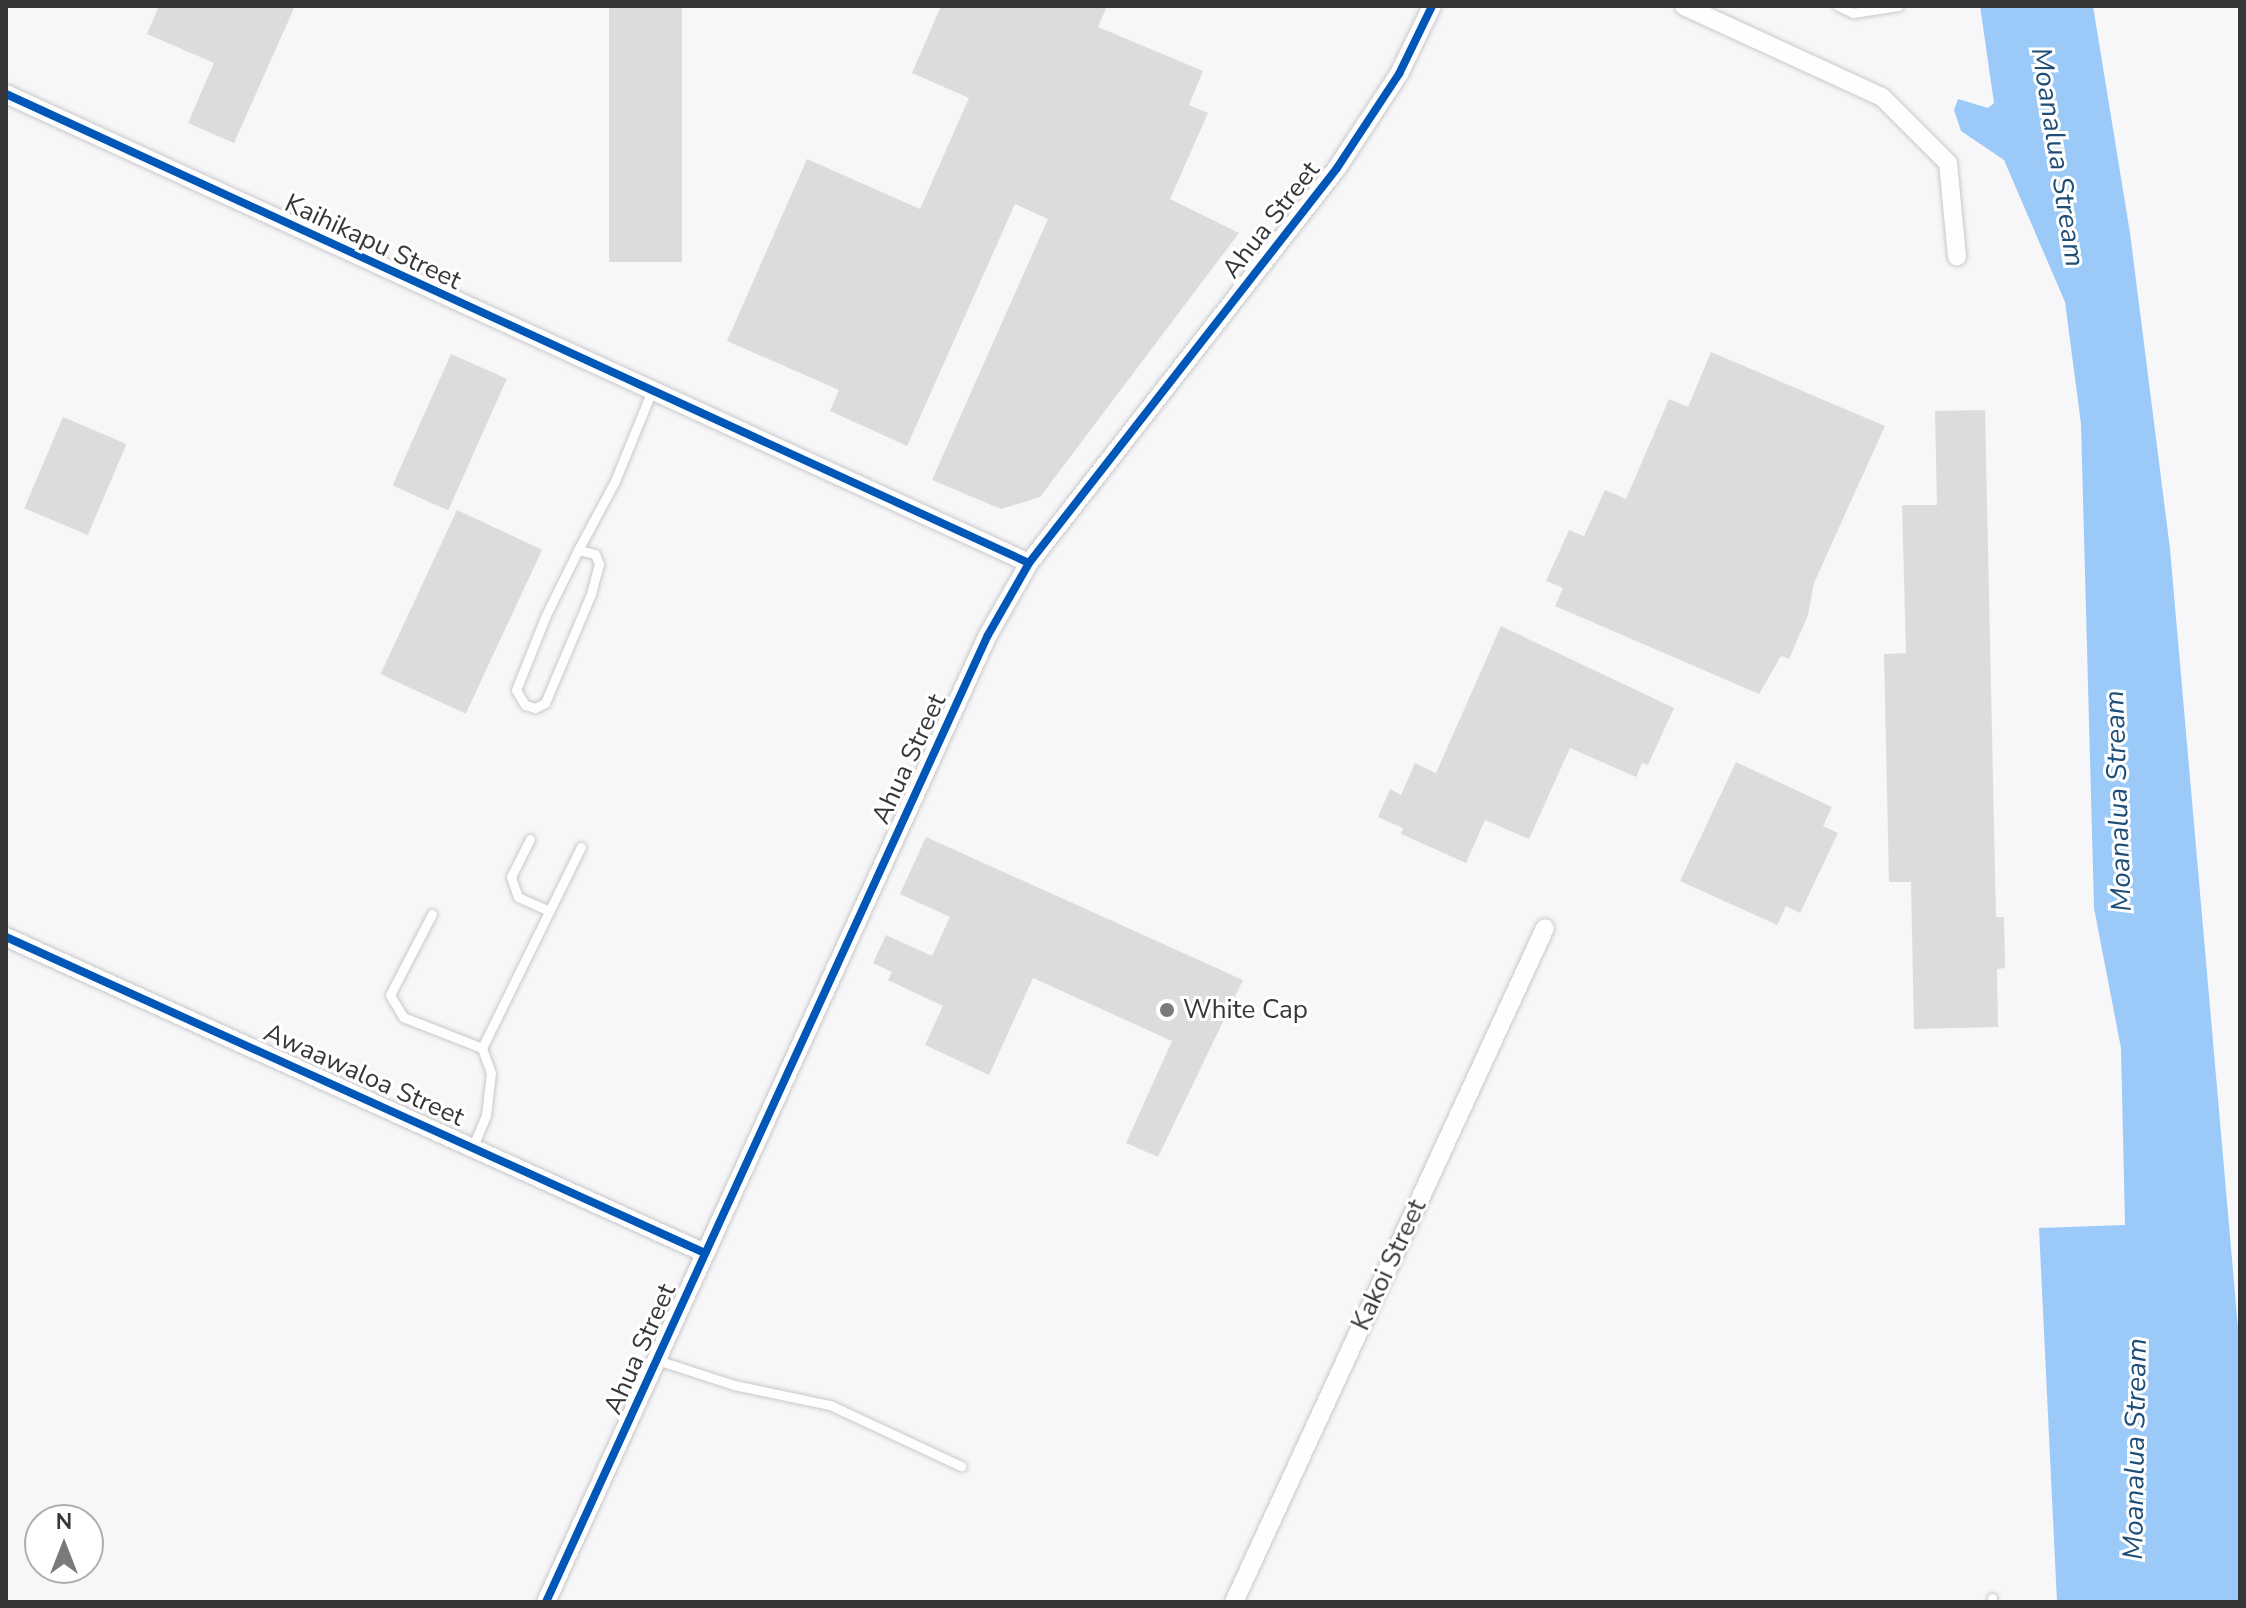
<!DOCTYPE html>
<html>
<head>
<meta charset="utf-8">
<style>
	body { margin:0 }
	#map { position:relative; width:2246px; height:1608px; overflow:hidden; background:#f7f7f9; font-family:"Nunito Sans",sans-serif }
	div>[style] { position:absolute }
	.water>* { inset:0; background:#9bcaf8 }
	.building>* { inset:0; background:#dcdcde; transform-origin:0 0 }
	.roads { filter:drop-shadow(0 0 2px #c9c9cb) drop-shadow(0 0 2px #c9c9cb) }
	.lane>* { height:9px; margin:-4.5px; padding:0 4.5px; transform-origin:4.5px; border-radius:4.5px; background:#fefefe }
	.street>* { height:18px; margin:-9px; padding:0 9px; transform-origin:9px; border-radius:9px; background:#fefefe }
	.cycleway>* { height:8px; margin:-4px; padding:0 4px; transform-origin:4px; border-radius:4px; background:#0057b8 }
	.dots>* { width:22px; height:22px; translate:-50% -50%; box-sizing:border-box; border:4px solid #fff; border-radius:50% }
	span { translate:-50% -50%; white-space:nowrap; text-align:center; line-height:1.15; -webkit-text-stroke:6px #fff; paint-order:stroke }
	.street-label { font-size:26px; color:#373739 }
	.poi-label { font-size:26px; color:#373739 }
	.left { translate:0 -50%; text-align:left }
	.water-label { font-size:28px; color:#1e4e78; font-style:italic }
	.frame { position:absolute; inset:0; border:8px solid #373739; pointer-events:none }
	.north { position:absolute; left:24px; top:1504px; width:80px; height:80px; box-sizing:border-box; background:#fff; border:2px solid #afafb0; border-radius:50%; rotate:0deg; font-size:22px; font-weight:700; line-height:32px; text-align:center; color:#373739 }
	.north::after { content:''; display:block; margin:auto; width:28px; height:36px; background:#7a7a7c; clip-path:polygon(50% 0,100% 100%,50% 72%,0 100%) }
</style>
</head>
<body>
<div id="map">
	<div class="water">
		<div style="clip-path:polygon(1980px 6px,2093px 6px,2130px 233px,2170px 549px,2240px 1351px,2240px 1602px,2057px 1602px,2039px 1228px,2125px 1225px,2121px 1048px,2094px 908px,2081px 424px,2065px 302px,2004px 160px,1961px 131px,1954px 110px,1958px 99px,1988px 108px,1994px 103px)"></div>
	</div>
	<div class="building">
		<div style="clip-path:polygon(159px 6px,295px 6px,234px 143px,188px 123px,214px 63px,147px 34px)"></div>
		<div style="left:609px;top:6px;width:73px;height:256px"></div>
		<div style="clip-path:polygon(941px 6px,1107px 6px,1098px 27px,1203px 71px,1189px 105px,1208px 113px,1170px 199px,1239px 233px,1040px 497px,1001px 509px,932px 480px,1048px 219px,1015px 204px,907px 446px,830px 411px,839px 390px,727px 341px,807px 159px,920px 209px,969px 98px,912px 73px)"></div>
		<div style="clip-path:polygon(1711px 352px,1885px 426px,1814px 583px,1808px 615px,1789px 659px,1781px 656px,1759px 694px,1555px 606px,1563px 588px,1546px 581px,1569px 530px,1584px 536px,1605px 490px,1626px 499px,1669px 399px,1688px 407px)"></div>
		<div style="left:451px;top:354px;width:61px;height:144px;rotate:24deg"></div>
		<div style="clip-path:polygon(1985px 410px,1996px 917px,2004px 917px,2005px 968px,1997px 969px,1998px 1027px,1914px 1029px,1911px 882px,1889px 882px,1884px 654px,1906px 653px,1902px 505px,1937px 505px,1935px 411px)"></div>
		<div style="left:63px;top:417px;width:69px;height:99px;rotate:23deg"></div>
		<div style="left:457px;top:510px;width:94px;height:181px;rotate:25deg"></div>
		<div style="clip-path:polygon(1501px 626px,1674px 708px,1648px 765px,1642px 763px,1636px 777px,1570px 748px,1529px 839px,1485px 820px,1466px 863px,1401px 834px,1403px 828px,1378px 817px,1390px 789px,1401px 795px,1415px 763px,1436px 773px)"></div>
		<div style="clip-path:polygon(1736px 762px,1832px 807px,1823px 826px,1838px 833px,1800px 913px,1786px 906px,1777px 925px,1680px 881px)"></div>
		<div style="clip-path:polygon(926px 837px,1243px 980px,1158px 1157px,1126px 1143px,1172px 1041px,1033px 978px,989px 1075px,925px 1045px,943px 1006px,888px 980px,892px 972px,873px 963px,886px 935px,932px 956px,950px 917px,900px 894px)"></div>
	</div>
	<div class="roads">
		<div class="lane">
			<div style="left:1838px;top:6px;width:17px;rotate:25deg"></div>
			<div style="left:1853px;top:13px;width:46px;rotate:-8.8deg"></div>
			<div style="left:578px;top:550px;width:17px;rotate:13deg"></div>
			<div style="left:595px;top:554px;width:11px;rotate:68deg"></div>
			<div style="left:599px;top:564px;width:31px;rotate:105deg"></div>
			<div style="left:591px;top:594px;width:118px;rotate:112.9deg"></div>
			<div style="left:545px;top:703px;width:11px;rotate:153deg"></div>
			<div style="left:535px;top:708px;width:10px;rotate:-163deg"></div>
			<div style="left:525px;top:705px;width:17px;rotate:-121deg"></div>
			<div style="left:516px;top:690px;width:81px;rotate:-68.2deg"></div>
			<div style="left:546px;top:615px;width:72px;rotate:-63.8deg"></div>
			<div style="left:578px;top:550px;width:78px;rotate:-61.8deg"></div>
			<div style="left:615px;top:481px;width:95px;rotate:-67.8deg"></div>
			<div style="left:530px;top:839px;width:42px;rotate:116.6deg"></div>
			<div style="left:511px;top:877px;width:21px;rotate:71deg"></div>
			<div style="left:518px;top:897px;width:34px;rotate:24deg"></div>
			<div style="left:432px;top:914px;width:91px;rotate:117.4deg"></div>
			<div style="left:390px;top:995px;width:26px;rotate:59deg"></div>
			<div style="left:403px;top:1017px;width:85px;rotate:21.4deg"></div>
			<div style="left:473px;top:1146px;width:34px;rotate:-67deg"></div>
			<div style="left:486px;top:1115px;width:42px;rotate:-83.2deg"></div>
			<div style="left:491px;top:1073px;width:27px;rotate:-110deg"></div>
			<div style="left:482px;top:1048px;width:224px;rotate:-63.8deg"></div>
			<div style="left:657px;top:1360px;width:81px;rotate:18deg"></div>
			<div style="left:734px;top:1385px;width:98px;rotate:11.8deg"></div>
			<div style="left:830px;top:1405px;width:145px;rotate:25deg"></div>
			<div style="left:1992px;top:1598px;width:4px;rotate:90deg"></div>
		</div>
		<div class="street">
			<div style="left:1684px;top:6px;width:218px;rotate:24.7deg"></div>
			<div style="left:1882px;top:97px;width:93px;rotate:45deg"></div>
			<div style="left:1948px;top:163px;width:94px;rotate:84.5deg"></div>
			<div style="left:6px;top:94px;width:1125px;rotate:24.63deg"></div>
			<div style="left:6px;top:937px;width:767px;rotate:24.33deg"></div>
			<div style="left:546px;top:1602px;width:1063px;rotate:-65.44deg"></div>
			<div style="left:988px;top:635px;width:83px;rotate:-60.3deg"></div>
			<div style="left:1029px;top:563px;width:501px;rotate:-52.05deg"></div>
			<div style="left:1337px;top:168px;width:113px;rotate:-56.6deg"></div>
			<div style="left:1399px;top:74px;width:76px;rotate:-64.1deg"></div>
			<div style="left:1234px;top:1602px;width:742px;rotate:-65.23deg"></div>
		</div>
	</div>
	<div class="cycleway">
		<div style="left:6px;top:94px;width:1125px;rotate:24.63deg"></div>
		<div style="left:6px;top:937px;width:767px;rotate:24.33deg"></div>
		<div style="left:546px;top:1602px;width:1063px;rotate:-65.44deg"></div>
		<div style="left:988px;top:635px;width:83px;rotate:-60.3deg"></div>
		<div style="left:1029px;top:563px;width:501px;rotate:-52.05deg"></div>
		<div style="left:1337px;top:168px;width:113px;rotate:-56.6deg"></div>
		<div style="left:1399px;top:74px;width:76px;rotate:-64.1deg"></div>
	</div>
	<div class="dots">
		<div style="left:1167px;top:1010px;background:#7a7a7c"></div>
	</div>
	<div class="street-label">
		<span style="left:1271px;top:220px;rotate:-52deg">Ahua Street</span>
		<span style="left:373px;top:242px;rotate:25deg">Kaihikapu Street</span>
		<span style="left:909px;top:759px;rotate:-65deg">Ahua Street</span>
		<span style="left:364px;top:1075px;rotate:24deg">Awaawaloa Street</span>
		<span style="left:1389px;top:1265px;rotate:-65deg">Kakoi Street</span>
		<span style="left:640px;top:1349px;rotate:-66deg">Ahua Street</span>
	</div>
	<div class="poi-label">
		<span class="left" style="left:1183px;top:1010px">White Cap</span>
	</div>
	<div class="water-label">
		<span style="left:2058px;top:157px;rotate:81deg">Moanalua Stream</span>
		<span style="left:2118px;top:801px;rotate:-92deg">Moanalua Stream</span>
		<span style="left:2135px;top:1449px;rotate:-89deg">Moanalua Stream</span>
	</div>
	<div class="frame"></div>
	<div class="north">N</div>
</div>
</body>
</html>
